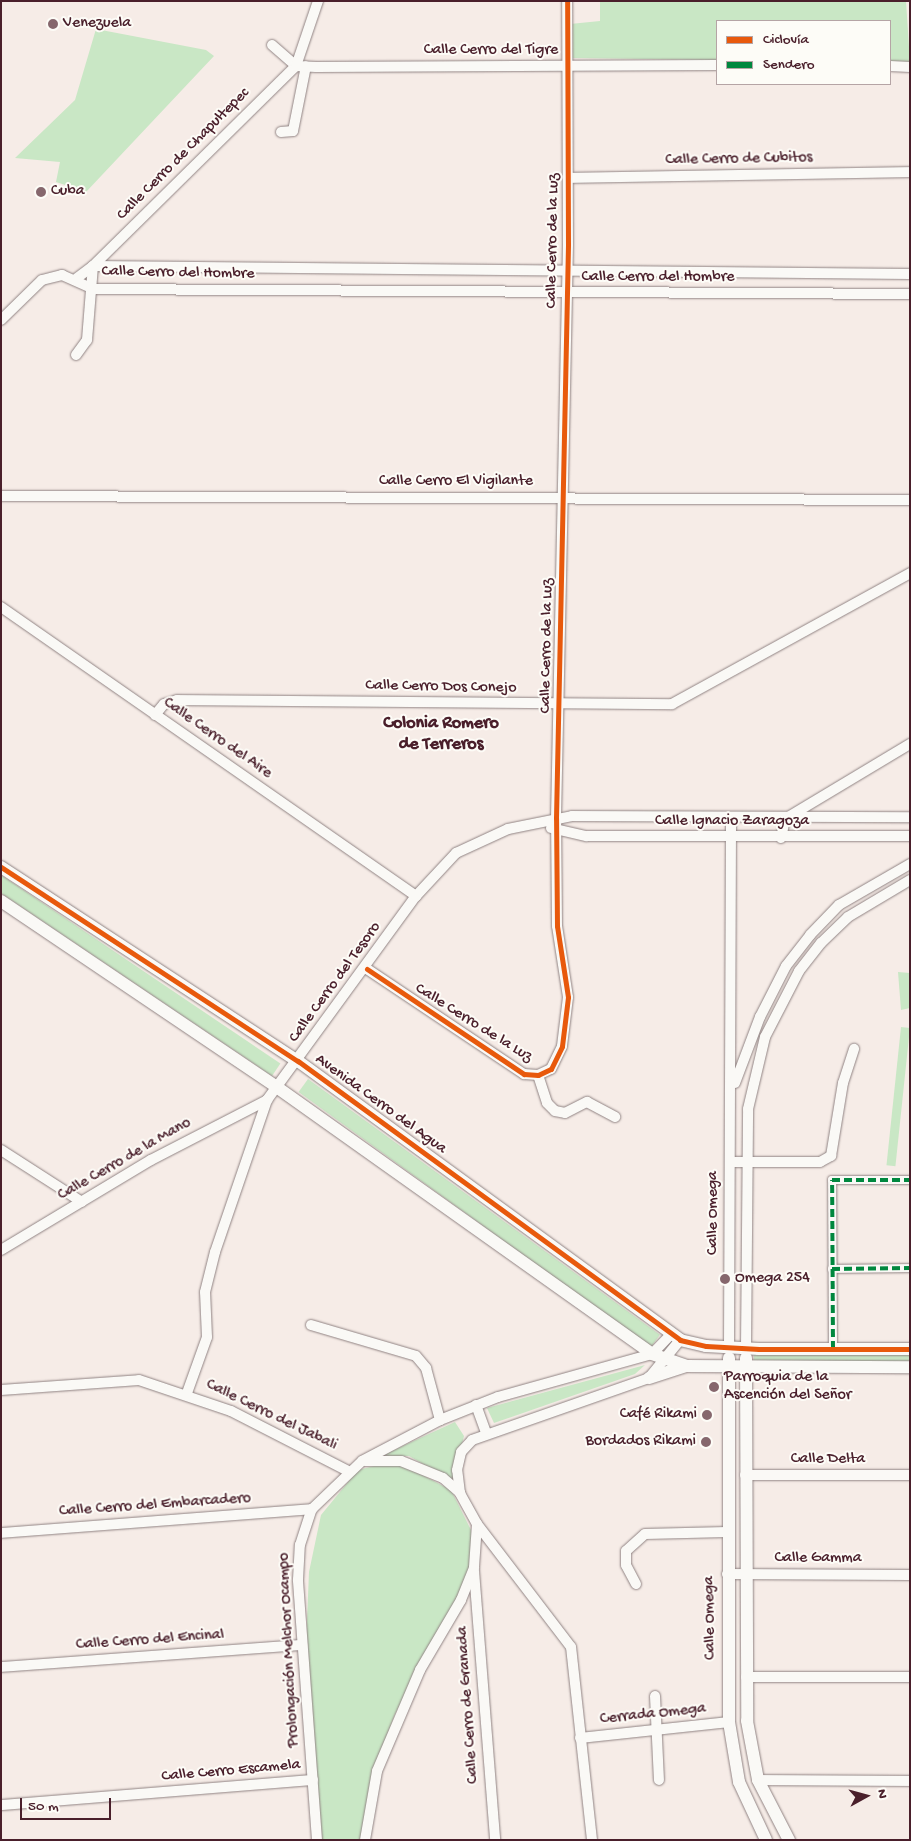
<!DOCTYPE html>
<html>
<head>
<meta charset="utf-8">
<style>
	body { margin:0 }
	#map { position:relative; width:911px; height:1841px; overflow:hidden; background:#f6ece7; font-family:"Gochi Hand",sans-serif }
	div>[style] { position:absolute }
	.green>* { inset:0; background:#c9e7c5; transform-origin:0 0 }
	.roads { filter:drop-shadow(0 0 1px #908383) drop-shadow(0 0 1px #908383) }
	.pedestrian>* { height:8px; margin:-4px; padding:0 4px; transform-origin:4px; border-radius:4px; background:#faf9f6 }
	.minor>* { height:10px; margin:-5px; padding:0 5px; transform-origin:5px; border-radius:5px; background:#faf9f6 }
	.tertiary>* { height:12px; margin:-6px; padding:0 6px; transform-origin:6px; border-radius:6px; background:#faf9f6 }
	.quiet>* { height:4px; margin-top:-2px; transform-origin:0; background:repeating-linear-gradient(90deg,#00873e 0 8px,transparent 0 12px) }
	.cycleway>* { height:5px; margin:-2.5px; padding:0 2.5px; transform-origin:2.5px; border-radius:2.5px; background:#e8590c }
	.dots>* { width:14px; height:14px; translate:-50% -50%; box-sizing:border-box; border:2px solid #fdfcf7; border-radius:50% }
	span { translate:-50% -50%; white-space:nowrap; text-align:center; line-height:1.15; -webkit-text-stroke:4px #fdfcf7; paint-order:stroke }
	.poi-label { font-size:16px; color:#4a1f2b }
	.left { translate:0 -50%; text-align:left }
	.right { translate:-100% -50%; text-align:right }
	.street-label { font-size:16px; color:#4a1f2b }
	.neighbourhood-label { font-size:18px; color:#4a1f2b; font-weight:700 }
	.frame { position:absolute; inset:0; border:2px solid #4a1f2b; pointer-events:none }
	.legend { position:absolute; left:716px; top:20px; width:175px; height:65px; box-sizing:border-box; background:#fdfcf7; border:1px solid #b5a4a5; margin:0; padding:6px 9px; list-style:none; font-size:15px; color:#4a1f2b }
	.legend li { display:flex; align-items:center; gap:10px; height:25px }
	.legend b { width:25px; border:1px solid #b5a4a5 }
	.north { position:absolute; left:841px; top:1771px; width:50px; height:50px; -webkit-text-stroke:4px #fdfcf7; paint-order:stroke; rotate:83deg; font-size:14px; font-weight:700; line-height:20px; text-align:center; color:#4a1f2b }
	.north::after { content:''; display:block; margin:auto; width:18px; height:22px; background:#4a1f2b; clip-path:polygon(50% 0,100% 100%,50% 72%,0 100%) }
	.scale { position:absolute; left:20px; top:1798px; width:91px; height:22px; box-sizing:border-box; border:2px solid #4a1f2b; border-top:0; padding-left:6px; font-size:15px; line-height:18px; white-space:nowrap; color:#4a1f2b; -webkit-text-stroke:4px #fdfcf7; paint-order:stroke }
</style>
</head>
<body>
<div id="map">
	<div class="green">
		<div style="clip-path:polygon(600px 1px,906px 1px,910px 62px,890px 62px,890px 21px,717px 21px,717px 60px,572px 58px,570px 24px,600px 21px)"></div>
		<div style="clip-path:polygon(96px 29px,206px 50px,214px 56px,86px 192px,56px 182px,60px 162px,15px 158px,75px 100px)"></div>
		<div style="left:1px;top:875px;width:337px;height:15px;rotate:34deg"></div>
		<div style="clip-path:polygon(898px 972px,910px 973px,910px 1008px,901px 1010px)"></div>
		<div style="left:901px;top:1027px;width:9px;height:139px;rotate:6deg"></div>
		<div style="left:308px;top:1079px;width:435px;height:16px;rotate:36deg"></div>
		<div style="left:754px;top:1353px;width:156px;height:8px"></div>
		<div style="clip-path:polygon(645px 1365px,635px 1374px,494px 1423px,487px 1408px)"></div>
		<div style="clip-path:polygon(455px 1422px,464px 1436px,453px 1481px,409px 1456px,381px 1456px)"></div>
		<div style="clip-path:polygon(386px 1463px,403px 1465px,451px 1490px,474px 1536px,470px 1567px,450px 1616px,395px 1714px,374px 1772px,363px 1840px,322px 1840px,306px 1645px,309px 1572px,321px 1515px,358px 1470px)"></div>
	</div>
	<div class="roads">
		<div class="pedestrian">
			<div style="left:832px;top:1269px;width:78px;rotate:-0.7deg"></div>
			<div style="left:833px;top:1349px;width:169px;rotate:-90.3deg"></div>
			<div style="left:832px;top:1180px;width:78px"></div>
		</div>
		<div class="minor">
			<div style="left:272px;top:45px;width:32px;rotate:41deg"></div>
			<div style="left:296px;top:66px;width:20px;rotate:3deg"></div>
			<div style="left:316px;top:67px;width:401px;rotate:-0.3deg"></div>
			<div style="left:890px;top:66px;width:20px;rotate:3deg"></div>
			<div style="left:281px;top:132px;width:12px;rotate:-5deg"></div>
			<div style="left:293px;top:131px;width:66px;rotate:-78.7deg"></div>
			<div style="left:568px;top:178px;width:342px;rotate:-1deg"></div>
			<div style="left:77px;top:278px;width:20px;rotate:-37deg"></div>
			<div style="left:93px;top:266px;width:817px;rotate:0.56deg"></div>
			<div style="left:1px;top:320px;width:57px;rotate:-44.3deg"></div>
			<div style="left:42px;top:280px;width:21px;rotate:-14deg"></div>
			<div style="left:62px;top:275px;width:35px;rotate:24deg"></div>
			<div style="left:94px;top:289px;width:816px;rotate:0.35deg"></div>
			<div style="left:76px;top:355px;width:19px;rotate:-54deg"></div>
			<div style="left:87px;top:340px;width:74px;rotate:-85.4deg"></div>
			<div style="left:93px;top:266px;width:285px;rotate:-44.6deg"></div>
			<div style="left:296px;top:66px;width:69px;rotate:-71.3deg"></div>
			<div style="left:1px;top:496px;width:909px;rotate:0.25deg"></div>
			<div style="left:1px;top:607px;width:506px;rotate:34.85deg"></div>
			<div style="left:155px;top:715px;width:14px;rotate:-51deg"></div>
			<div style="left:164px;top:704px;width:14px;rotate:-17deg"></div>
			<div style="left:177px;top:700px;width:495px;rotate:0.5deg"></div>
			<div style="left:672px;top:704px;width:272px;rotate:-28.8deg"></div>
			<div style="left:551px;top:828px;width:37px;rotate:13deg"></div>
			<div style="left:587px;top:836px;width:323px"></div>
			<div style="left:781px;top:838px;width:19px;rotate:-78deg"></div>
			<div style="left:785px;top:819px;width:146px;rotate:-31deg"></div>
			<div style="left:367px;top:969px;width:189px;rotate:33.8deg"></div>
			<div style="left:524px;top:1074px;width:14px;rotate:4deg"></div>
			<div style="left:538px;top:1075px;width:14px;rotate:-25deg"></div>
			<div style="left:551px;top:1069px;width:25px;rotate:-64deg"></div>
			<div style="left:562px;top:1046px;width:49px;rotate:-83deg"></div>
			<div style="left:568px;top:997px;width:72px;rotate:-98.8deg"></div>
			<div style="left:557px;top:926px;width:108px;rotate:-90.5deg"></div>
			<div style="left:556px;top:818px;width:574px;rotate:-88.8deg"></div>
			<div style="left:568px;top:244px;width:243px;rotate:-90.2deg"></div>
			<div style="left:538px;top:1075px;width:29px;rotate:72deg"></div>
			<div style="left:547px;top:1103px;width:11px;rotate:45deg"></div>
			<div style="left:555px;top:1111px;width:10px;rotate:11deg"></div>
			<div style="left:565px;top:1113px;width:25px;rotate:-27deg"></div>
			<div style="left:587px;top:1102px;width:32px;rotate:28deg"></div>
			<div style="left:735px;top:1083px;width:71px;rotate:-69.3deg"></div>
			<div style="left:760px;top:1017px;width:57px;rotate:-63deg"></div>
			<div style="left:786px;top:966px;width:39px;rotate:-52deg"></div>
			<div style="left:810px;top:935px;width:42px;rotate:-46deg"></div>
			<div style="left:839px;top:905px;width:82px;rotate:-30deg"></div>
			<div style="left:1px;top:1150px;width:96px;rotate:32.7deg"></div>
			<div style="left:730px;top:1162px;width:90px"></div>
			<div style="left:820px;top:1162px;width:13px;rotate:-29deg"></div>
			<div style="left:831px;top:1156px;width:74px;rotate:-80.7deg"></div>
			<div style="left:843px;top:1083px;width:36px;rotate:-72deg"></div>
			<div style="left:1px;top:1250px;width:175px;rotate:-31deg"></div>
			<div style="left:151px;top:1160px;width:131px;rotate:-27.3deg"></div>
			<div style="left:311px;top:1325px;width:109px;rotate:16.4deg"></div>
			<div style="left:416px;top:1356px;width:16px;rotate:50deg"></div>
			<div style="left:426px;top:1368px;width:54px;rotate:74.9deg"></div>
			<div style="left:729px;top:1348px;width:530px;rotate:-89.78deg"></div>
			<div style="left:746px;top:1348px;width:239px;rotate:-89.5deg"></div>
			<div style="left:748px;top:1109px;width:74px;rotate:-76.7deg"></div>
			<div style="left:765px;top:1037px;width:74px;rotate:-62.7deg"></div>
			<div style="left:799px;top:971px;width:36px;rotate:-52deg"></div>
			<div style="left:821px;top:943px;width:37px;rotate:-44deg"></div>
			<div style="left:848px;top:917px;width:72px;rotate:-30.8deg"></div>
			<div style="left:1px;top:1390px;width:138px;rotate:-4.1deg"></div>
			<div style="left:139px;top:1380px;width:97px;rotate:18.6deg"></div>
			<div style="left:231px;top:1411px;width:131px;rotate:27.1deg"></div>
			<div style="left:187px;top:1393px;width:59px;rotate:-70.3deg"></div>
			<div style="left:207px;top:1337px;width:45px;rotate:-92.5deg"></div>
			<div style="left:205px;top:1292px;width:41px;rotate:-76deg"></div>
			<div style="left:215px;top:1252px;width:161px;rotate:-71.1deg"></div>
			<div style="left:267px;top:1100px;width:253px;rotate:-53.9deg"></div>
			<div style="left:416px;top:896px;width:59px;rotate:-47.1deg"></div>
			<div style="left:456px;top:853px;width:57px;rotate:-24.8deg"></div>
			<div style="left:508px;top:829px;width:65px;rotate:-11.5deg"></div>
			<div style="left:572px;top:816px;width:338px;rotate:0.2deg"></div>
			<div style="left:476px;top:1405px;width:30px;rotate:70deg"></div>
			<div style="left:365px;top:1461px;width:36px"></div>
			<div style="left:401px;top:1461px;width:45px;rotate:22deg"></div>
			<div style="left:443px;top:1478px;width:23px;rotate:41deg"></div>
			<div style="left:745px;top:1475px;width:165px"></div>
			<div style="left:1px;top:1533px;width:312px;rotate:-4.4deg"></div>
			<div style="left:474px;top:1571px;width:270px;rotate:85.5deg"></div>
			<div style="left:727px;top:1574px;width:183px;rotate:0.3deg"></div>
			<div style="left:636px;top:1584px;width:21px;rotate:-118deg"></div>
			<div style="left:626px;top:1565px;width:14px;rotate:-90deg"></div>
			<div style="left:626px;top:1551px;width:25px;rotate:-42deg"></div>
			<div style="left:645px;top:1534px;width:82px;rotate:-1.4deg"></div>
			<div style="left:1px;top:1667px;width:302px;rotate:-4.2deg"></div>
			<div style="left:746px;top:1677px;width:164px"></div>
			<div style="left:655px;top:1696px;width:84px;rotate:87.3deg"></div>
			<div style="left:580px;top:1738px;width:150px;rotate:-6.1deg"></div>
			<div style="left:758px;top:1780px;width:152px;rotate:0.4deg"></div>
			<div style="left:1px;top:1805px;width:313px;rotate:-4.6deg"></div>
			<div style="left:317px;top:1840px;width:261px;rotate:-94.2deg"></div>
			<div style="left:298px;top:1580px;width:35px;rotate:-87deg"></div>
			<div style="left:300px;top:1545px;width:38px;rotate:-72deg"></div>
			<div style="left:312px;top:1509px;width:69px;rotate:-43.8deg"></div>
			<div style="left:362px;top:1461px;width:88px;rotate:-27.7deg"></div>
			<div style="left:440px;top:1420px;width:62px;rotate:-21.6deg"></div>
			<div style="left:498px;top:1397px;width:160px;rotate:-15.6deg"></div>
			<div style="left:652px;top:1354px;width:28px;rotate:-46deg"></div>
			<div style="left:365px;top:1840px;width:70px;rotate:-80.1deg"></div>
			<div style="left:377px;top:1771px;width:110px;rotate:-66.9deg"></div>
			<div style="left:420px;top:1670px;width:81px;rotate:-59.6deg"></div>
			<div style="left:461px;top:1600px;width:35px;rotate:-68deg"></div>
			<div style="left:474px;top:1567px;width:43px;rotate:-86deg"></div>
			<div style="left:592px;top:1840px;width:194px;rotate:-96.2deg"></div>
			<div style="left:571px;top:1647px;width:155px;rotate:-127.4deg"></div>
			<div style="left:477px;top:1524px;width:35px;rotate:-119deg"></div>
			<div style="left:460px;top:1493px;width:23px;rotate:-97deg"></div>
			<div style="left:457px;top:1470px;width:18px;rotate:-77deg"></div>
			<div style="left:461px;top:1452px;width:16px;rotate:-47deg"></div>
			<div style="left:472px;top:1440px;width:188px;rotate:-19.3deg"></div>
			<div style="left:649px;top:1378px;width:49px;rotate:-50.8deg"></div>
		</div>
		<div class="tertiary">
			<div style="left:1px;top:867px;width:355px;rotate:33.2deg"></div>
			<div style="left:298px;top:1061px;width:473px;rotate:36.1deg"></div>
			<div style="left:680px;top:1340px;width:27px;rotate:13deg"></div>
			<div style="left:706px;top:1346px;width:53px;rotate:3.2deg"></div>
			<div style="left:759px;top:1349px;width:151px"></div>
			<div style="left:1px;top:901px;width:334px;rotate:34deg"></div>
			<div style="left:278px;top:1088px;width:459px;rotate:35.4deg"></div>
			<div style="left:652px;top:1354px;width:36px;rotate:19deg"></div>
			<div style="left:686px;top:1366px;width:224px;rotate:0.3deg"></div>
			<div style="left:729px;top:1358px;width:364px;rotate:90deg"></div>
			<div style="left:729px;top:1722px;width:61px;rotate:80.5deg"></div>
			<div style="left:739px;top:1782px;width:64px;rotate:65deg"></div>
			<div style="left:746px;top:1358px;width:363px;rotate:89.8deg"></div>
			<div style="left:747px;top:1721px;width:60px;rotate:79.4deg"></div>
			<div style="left:758px;top:1780px;width:68px;rotate:62.7deg"></div>
			<div style="left:649px;top:1378px;width:38px;rotate:-18deg"></div>
		</div>
	</div>
	<div class="quiet">
		<div style="left:832px;top:1269px;width:78px;rotate:-0.7deg"></div>
		<div style="left:833px;top:1349px;width:169px;rotate:-90.3deg"></div>
		<div style="left:832px;top:1180px;width:78px"></div>
	</div>
	<div class="cycleway">
		<div style="left:1px;top:867px;width:355px;rotate:33.2deg"></div>
		<div style="left:298px;top:1061px;width:473px;rotate:36.1deg"></div>
		<div style="left:680px;top:1340px;width:27px;rotate:13deg"></div>
		<div style="left:706px;top:1346px;width:53px;rotate:3.2deg"></div>
		<div style="left:759px;top:1349px;width:151px"></div>
		<div style="left:367px;top:969px;width:189px;rotate:33.8deg"></div>
		<div style="left:524px;top:1074px;width:14px;rotate:4deg"></div>
		<div style="left:538px;top:1075px;width:14px;rotate:-25deg"></div>
		<div style="left:551px;top:1069px;width:25px;rotate:-64deg"></div>
		<div style="left:562px;top:1046px;width:49px;rotate:-83deg"></div>
		<div style="left:568px;top:997px;width:72px;rotate:-98.8deg"></div>
		<div style="left:557px;top:926px;width:108px;rotate:-90.5deg"></div>
		<div style="left:556px;top:818px;width:574px;rotate:-88.8deg"></div>
		<div style="left:568px;top:244px;width:243px;rotate:-90.2deg"></div>
	</div>
	<div class="dots">
		<div style="left:53px;top:24px;background:#86676d"></div>
		<div style="left:41px;top:192px;background:#86676d"></div>
		<div style="left:725px;top:1279px;background:#86676d"></div>
		<div style="left:714px;top:1387px;background:#86676d"></div>
		<div style="left:707px;top:1415px;background:#86676d"></div>
		<div style="left:706px;top:1442px;background:#86676d"></div>
	</div>
	<div class="poi-label">
		<span class="left" style="left:63px;top:24px">Venezuela</span>
		<span class="left" style="left:51px;top:192px">Cuba</span>
		<span class="left" style="left:735px;top:1279px">Omega 254</span>
		<span class="left" style="left:724px;top:1387px">Parroquia de la<br>Ascención del Señor</span>
		<span class="right" style="left:697px;top:1415px">Café Rikami</span>
		<span class="right" style="left:696px;top:1442px">Bordados Rikami</span>
	</div>
	<div class="street-label">
		<span style="left:491px;top:51px">Calle Cerro del Tigre</span>
		<span style="left:184px;top:155px;rotate:-45deg">Calle Cerro de Chapultepec</span>
		<span style="left:739px;top:160px;rotate:-1deg">Calle Cerro de Cubitos</span>
		<span style="left:554px;top:241px;rotate:-89deg">Calle Cerro de la Luz</span>
		<span style="left:178px;top:274px;rotate:1deg">Calle Cerro del Hombre</span>
		<span style="left:658px;top:278px">Calle Cerro del Hombre</span>
		<span style="left:456px;top:482px">Calle Cerro El Vigilante</span>
		<span style="left:548px;top:646px;rotate:-89deg">Calle Cerro de la Luz</span>
		<span style="left:441px;top:688px;rotate:1deg">Calle Cerro Dos Conejo</span>
		<span style="left:217px;top:739px;rotate:35deg">Calle Cerro del Aire</span>
		<span style="left:732px;top:822px">Calle Ignacio Zaragoza</span>
		<span style="left:336px;top:983px;rotate:-54deg">Calle Cerro del Tesoro</span>
		<span style="left:473px;top:1024px;rotate:32deg">Calle Cerro de la Luz</span>
		<span style="left:380px;top:1105px;rotate:36deg">Avenida Cerro del Agua</span>
		<span style="left:125px;top:1160px;rotate:-30deg">Calle Cerro de la Mano</span>
		<span style="left:714px;top:1213px;rotate:-90deg">Calle Omega</span>
		<span style="left:271px;top:1416px;rotate:26deg">Calle Cerro del Jabali</span>
		<span style="left:828px;top:1460px">Calle Delta</span>
		<span style="left:155px;top:1506px;rotate:-4deg">Calle Cerro del Embarcadero</span>
		<span style="left:818px;top:1559px">Calle Gamma</span>
		<span style="left:711px;top:1618px;rotate:-91deg">Calle Omega</span>
		<span style="left:150px;top:1641px;rotate:-4deg">Calle Cerro del Encinal</span>
		<span style="left:290px;top:1650px;rotate:-93deg">Prolongación Melchor Ocampo</span>
		<span style="left:469px;top:1705px;rotate:-94deg">Calle Cerro de Granada</span>
		<span style="left:653px;top:1715px;rotate:-6deg">Cerrada Omega</span>
		<span style="left:231px;top:1772px;rotate:-5deg">Calle Cerro Escamela</span>
	</div>
	<div class="neighbourhood-label">
		<span style="left:441px;top:735px">Colonia Romero<br>de Terreros</span>
	</div>
	<div class="frame"></div>
	<ul class="legend">
	<li><b style="height:6px;background:#e8590c"></b>Ciclovía</li>
	<li><b style="height:6px;background:#00873e"></b>Sendero</li>
	</ul>
	<div class="north">N</div>
	<div class="scale">50 m</div>
</div>
</body>
</html>
